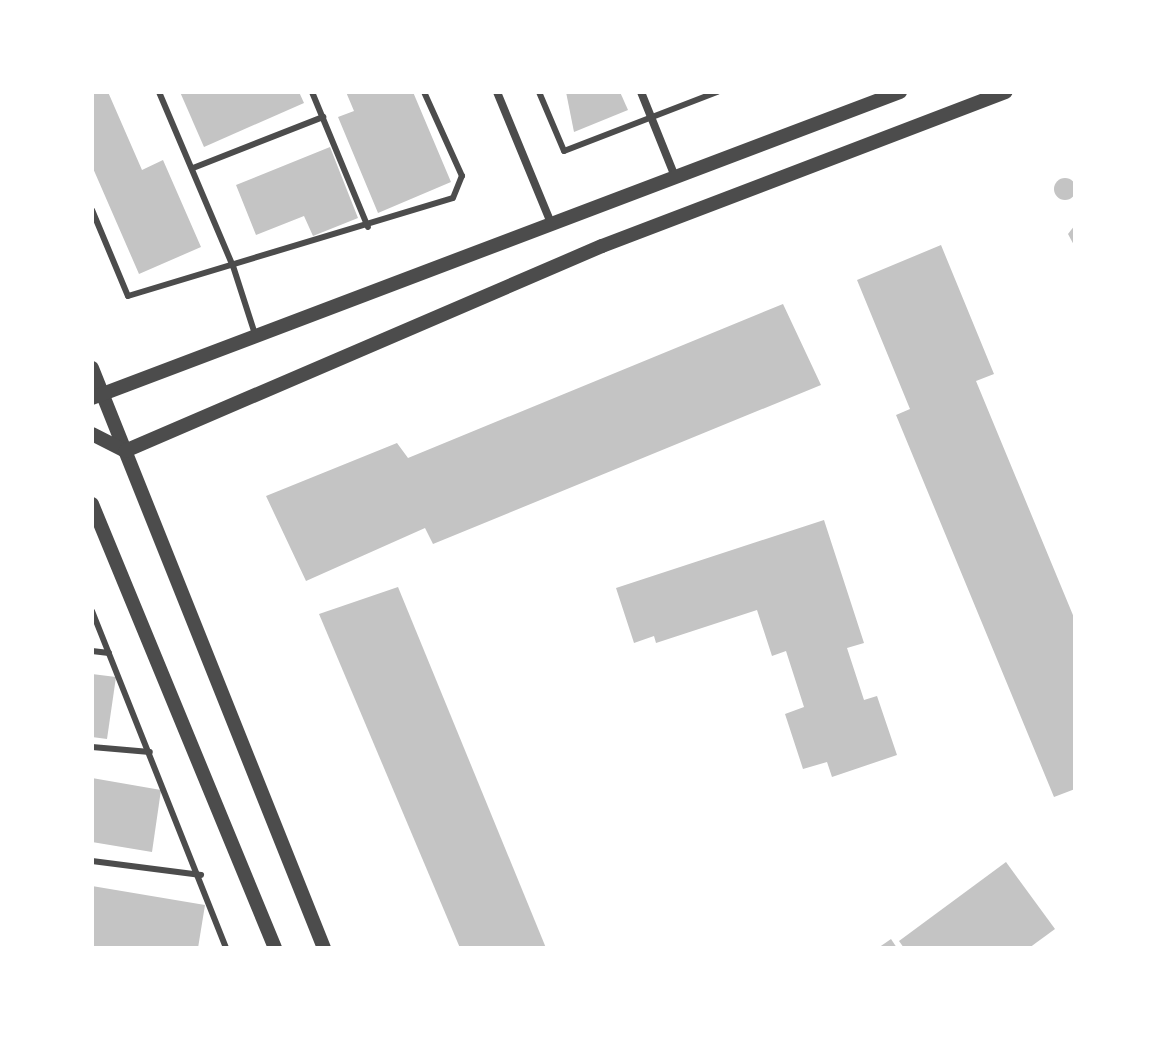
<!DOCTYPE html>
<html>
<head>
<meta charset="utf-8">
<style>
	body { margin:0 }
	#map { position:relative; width:1167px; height:1040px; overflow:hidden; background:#fff; font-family:Cabin,sans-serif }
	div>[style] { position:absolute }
	.building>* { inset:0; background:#c4c4c4 }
	.round { border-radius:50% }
	.service>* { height:6px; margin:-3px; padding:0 3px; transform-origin:3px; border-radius:3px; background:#4c4c4c }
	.minor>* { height:8px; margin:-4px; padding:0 4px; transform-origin:4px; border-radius:4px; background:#4c4c4c }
	.tertiary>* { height:14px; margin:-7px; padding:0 7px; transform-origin:7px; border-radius:7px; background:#4c4c4c }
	span { translate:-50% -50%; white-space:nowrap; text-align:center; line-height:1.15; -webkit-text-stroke:7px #fff; paint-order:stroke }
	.frame { position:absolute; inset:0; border:94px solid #fff; pointer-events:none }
</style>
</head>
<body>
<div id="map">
	<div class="building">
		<div style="clip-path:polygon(92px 92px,108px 92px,142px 170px,163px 160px,201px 247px,139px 274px,92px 166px)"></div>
		<div style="clip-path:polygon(180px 92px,299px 92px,304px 103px,204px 147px)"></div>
		<div style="clip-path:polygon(346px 92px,413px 92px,451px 182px,378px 213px,338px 117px,354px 111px)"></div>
		<div style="clip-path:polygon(566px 92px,620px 92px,628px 110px,574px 132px)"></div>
		<div style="clip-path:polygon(330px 147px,358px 218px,313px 236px,304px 216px,256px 235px,236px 185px)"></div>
		<div class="round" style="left:1054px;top:178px;width:22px;height:22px"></div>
		<div style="clip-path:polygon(1075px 225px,1075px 247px,1068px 234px)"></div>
		<div style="clip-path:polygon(941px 245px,994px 374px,976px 381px,1075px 620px,1075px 789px,1054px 797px,896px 415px,910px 409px,857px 280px)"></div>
		<div style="clip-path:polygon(783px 304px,821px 385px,433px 544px,425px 528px,306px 581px,266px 496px,397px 443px,408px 458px)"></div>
		<div style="clip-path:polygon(824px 520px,864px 643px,847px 648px,864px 700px,877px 696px,897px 755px,832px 777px,827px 762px,803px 769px,785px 714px,804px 707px,786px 651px,772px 656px,757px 610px,656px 643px,654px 636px,634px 643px,616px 588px)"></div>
		<div style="clip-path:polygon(398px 587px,546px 948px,460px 948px,319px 614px)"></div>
		<div style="clip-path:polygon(92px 674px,116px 677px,107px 739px,92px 737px)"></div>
		<div style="clip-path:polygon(92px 778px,161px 790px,152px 852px,92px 842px)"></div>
		<div style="clip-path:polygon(1006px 862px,1055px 929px,1029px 948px,904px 948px,899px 941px)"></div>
		<div style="clip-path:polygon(92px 886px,205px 905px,198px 948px,92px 947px)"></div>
		<div style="clip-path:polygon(891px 939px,897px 948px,878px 948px)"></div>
	</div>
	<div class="service">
		<div style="left:159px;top:92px;width:189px;rotate:67deg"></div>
		<div style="left:233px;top:266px;width:71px;rotate:72.1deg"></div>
		<div style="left:312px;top:92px;width:146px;rotate:67.5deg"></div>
		<div style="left:539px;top:92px;width:64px;rotate:67deg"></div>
		<div style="left:564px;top:151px;width:164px;rotate:-21.1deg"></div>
		<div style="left:193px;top:168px;width:140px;rotate:-21.4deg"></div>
		<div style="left:92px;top:210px;width:93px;rotate:67.3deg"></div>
		<div style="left:128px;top:296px;width:339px;rotate:-16.8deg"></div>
		<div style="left:453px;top:198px;width:24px;rotate:-68deg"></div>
		<div style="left:462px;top:176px;width:92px;rotate:-114.3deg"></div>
		<div style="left:92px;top:611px;width:363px;rotate:68.3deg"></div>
		<div style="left:92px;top:651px;width:17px;rotate:7deg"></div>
		<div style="left:92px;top:747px;width:58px;rotate:4.9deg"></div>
		<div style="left:92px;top:861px;width:110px;rotate:7.3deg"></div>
	</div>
	<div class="minor">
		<div style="left:497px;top:92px;width:142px;rotate:67.6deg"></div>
		<div style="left:641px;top:92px;width:94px;rotate:68.1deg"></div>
	</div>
	<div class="tertiary">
		<div style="left:92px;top:368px;width:625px;rotate:68.2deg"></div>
		<div style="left:92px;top:398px;width:864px;rotate:-20.74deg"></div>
		<div style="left:92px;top:434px;width:37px;rotate:27deg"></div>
		<div style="left:125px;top:451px;width:519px;rotate:-23.26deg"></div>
		<div style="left:602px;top:246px;width:432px;rotate:-20.9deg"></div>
		<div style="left:92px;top:504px;width:480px;rotate:67.6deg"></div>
	</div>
	<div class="frame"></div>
</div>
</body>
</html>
